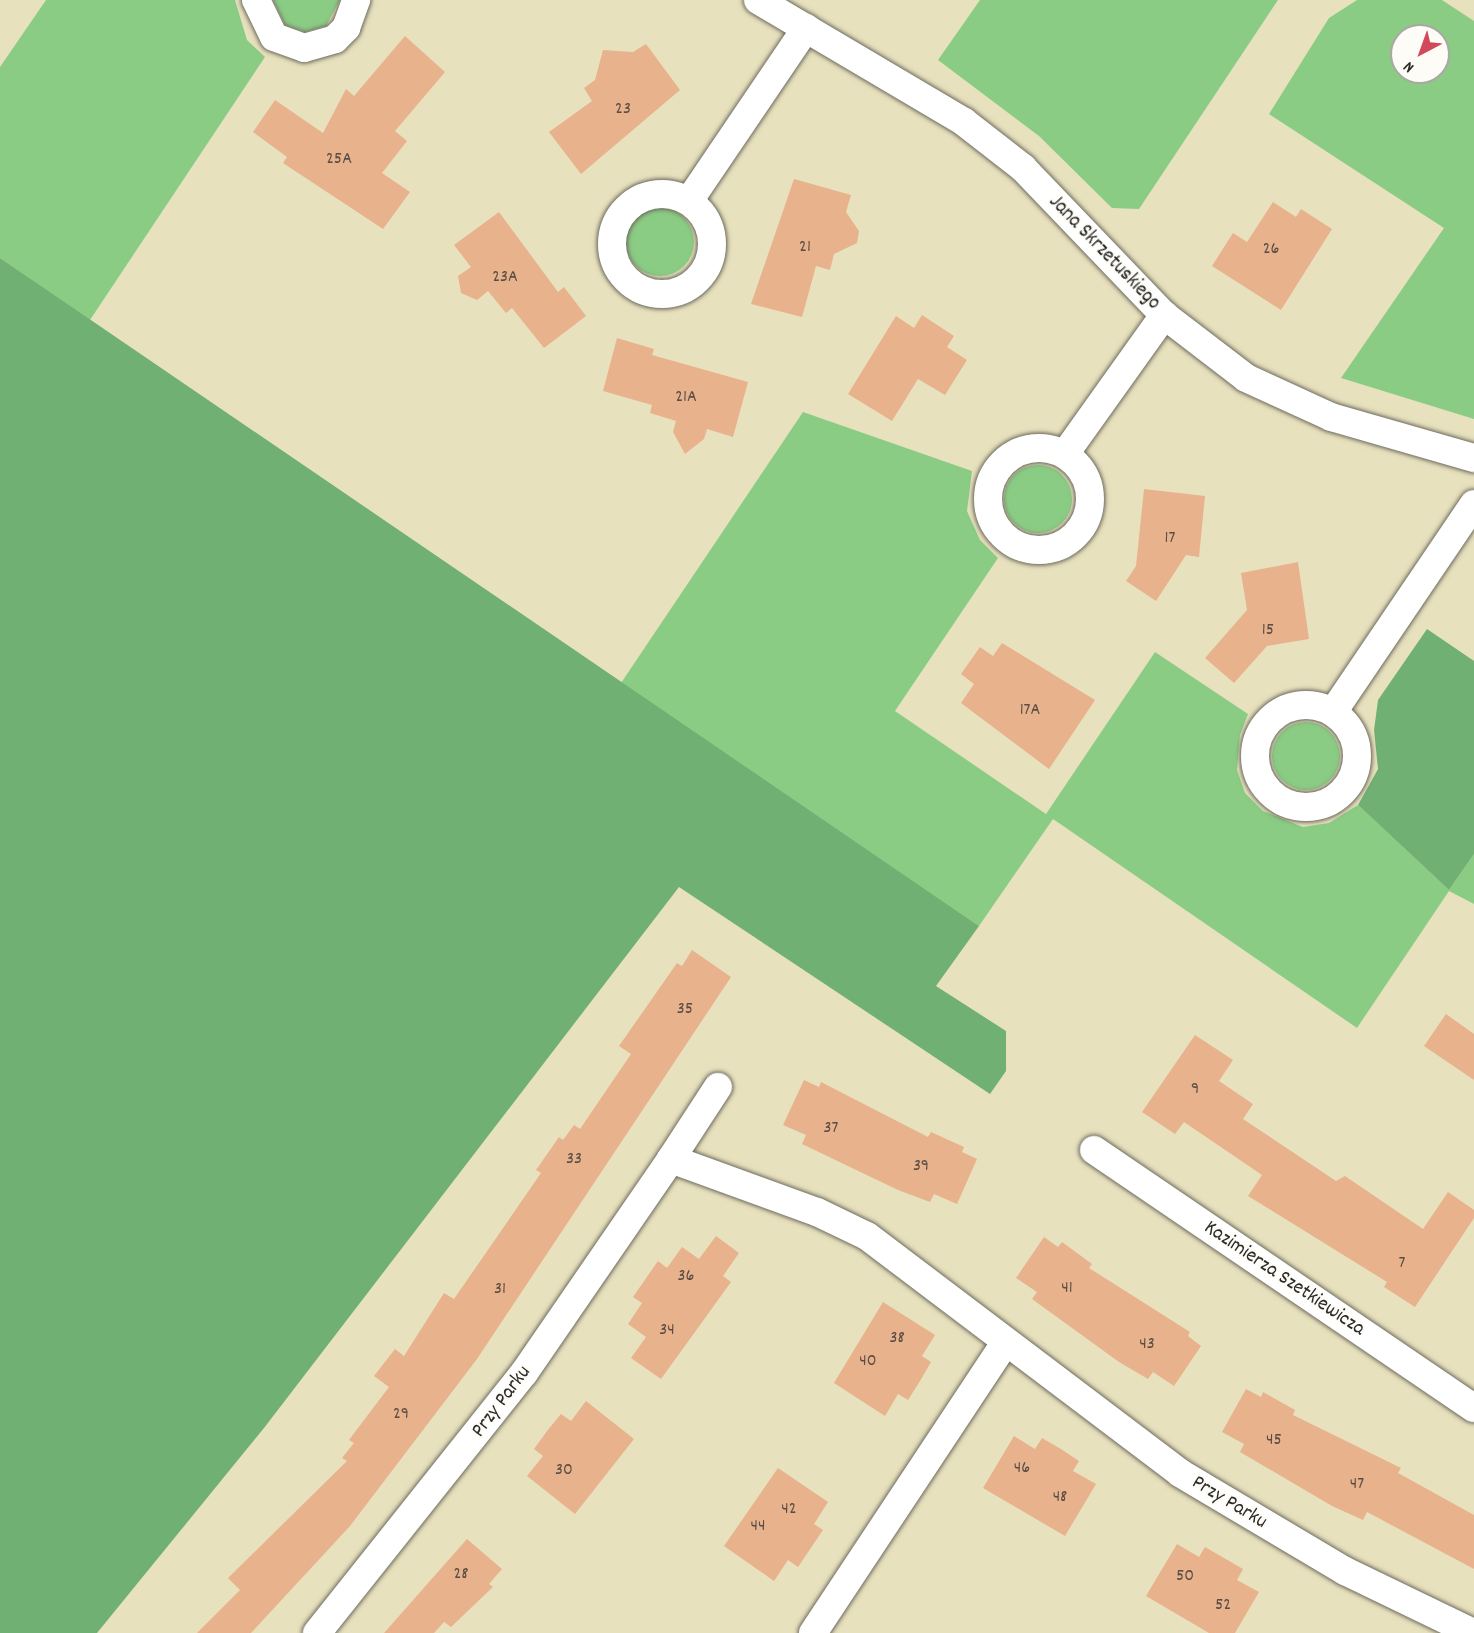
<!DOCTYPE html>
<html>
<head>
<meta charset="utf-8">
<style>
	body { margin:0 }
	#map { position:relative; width:1474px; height:1633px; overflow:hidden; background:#e8e1be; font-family:Dekko,sans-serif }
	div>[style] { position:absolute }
	.green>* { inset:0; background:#8bcc85 }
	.round { border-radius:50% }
	.forest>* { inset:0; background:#70b072 }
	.building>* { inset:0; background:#e8b28c }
	.roads { filter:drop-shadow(0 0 2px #6d6b5e) drop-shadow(0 0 2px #6d6b5e) }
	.street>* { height:28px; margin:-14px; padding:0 14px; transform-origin:14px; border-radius:14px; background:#fff }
	.street>.ring { margin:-14px; padding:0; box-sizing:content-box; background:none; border:28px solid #fff; border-radius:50% }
	span { translate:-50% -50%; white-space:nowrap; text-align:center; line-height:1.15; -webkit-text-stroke:4.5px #fdfcf7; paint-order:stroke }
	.number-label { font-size:18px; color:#5a4d43 }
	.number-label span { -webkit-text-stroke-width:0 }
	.street-label { font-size:21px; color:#2b2b2b }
	.north { position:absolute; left:1390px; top:24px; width:60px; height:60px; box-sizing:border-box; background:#fdfcf7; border:2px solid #a9a8a5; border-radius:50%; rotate:221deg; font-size:16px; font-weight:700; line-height:24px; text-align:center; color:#2b2b2b }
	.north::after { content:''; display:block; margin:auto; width:21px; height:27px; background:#d1495b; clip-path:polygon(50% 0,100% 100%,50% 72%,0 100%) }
</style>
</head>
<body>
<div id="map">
	<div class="green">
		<div style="clip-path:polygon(46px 0,235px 0,247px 40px,265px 57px,90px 320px,0 258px,0 67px)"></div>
		<div style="clip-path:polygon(273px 0,340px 0,326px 26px,305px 32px,285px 25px)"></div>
		<div style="clip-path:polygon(980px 0,1278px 0,1139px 209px,1112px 208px,1039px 136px,938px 60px)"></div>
		<div style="clip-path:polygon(evenodd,1357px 0,1442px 0,1474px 21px,1474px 419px,1341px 378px,1444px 228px,1269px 114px,1329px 18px,1357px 0,1402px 36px,1438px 36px,1438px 72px,1402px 72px,1402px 36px)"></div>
		<div class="round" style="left:626px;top:208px;width:68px;height:68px"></div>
		<div style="clip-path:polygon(803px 412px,972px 471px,967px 511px,980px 540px,998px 558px,895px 711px,1046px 814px,1155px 652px,1248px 714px,1240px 735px,1237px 770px,1245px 793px,1263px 811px,1303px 827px,1329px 823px,1358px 805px,1449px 890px,1474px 854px,1474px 904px,1449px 891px,1357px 1028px,1053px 819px,979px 926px,621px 683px)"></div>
		<div class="round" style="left:1004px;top:465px;width:68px;height:68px"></div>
		<div class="round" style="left:1272px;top:722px;width:68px;height:68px"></div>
	</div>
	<div class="forest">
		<div style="clip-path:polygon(0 258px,979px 926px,936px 986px,1006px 1031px,1006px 1071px,990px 1094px,679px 887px,264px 1428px,97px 1633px,0 1633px)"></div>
		<div style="clip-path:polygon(1427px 629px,1474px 661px,1474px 854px,1449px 890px,1358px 805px,1378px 769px,1374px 730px,1378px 700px)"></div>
	</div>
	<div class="building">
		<div style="clip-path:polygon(405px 36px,445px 72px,395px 131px,407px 141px,382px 173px,410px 192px,383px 229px,283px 163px,287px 157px,253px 132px,275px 100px,323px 133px,346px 89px,354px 96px)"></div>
		<div style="clip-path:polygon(646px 44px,680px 90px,581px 174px,549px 132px,592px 101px,584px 88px,595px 80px,603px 50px,633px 52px)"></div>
		<div style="clip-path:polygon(794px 179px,851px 195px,846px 212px,859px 231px,857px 243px,834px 254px,830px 270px,816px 266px,802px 317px,751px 304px)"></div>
		<div style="clip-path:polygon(1273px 202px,1296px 217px,1301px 209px,1332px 229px,1281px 310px,1212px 266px,1233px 233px,1247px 242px)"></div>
		<div style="clip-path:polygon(499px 212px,558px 292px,564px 287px,586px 316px,544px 348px,512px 308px,506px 313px,488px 291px,477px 300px,461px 293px,458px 276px,471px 267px,454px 245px)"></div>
		<div style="clip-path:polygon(922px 315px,954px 336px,947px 347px,967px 360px,945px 395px,918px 379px,892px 421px,848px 394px,896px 316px,914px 328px)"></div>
		<div style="clip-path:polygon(617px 338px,654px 349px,652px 355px,748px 382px,733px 437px,707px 429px,704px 439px,685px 454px,673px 432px,676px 421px,650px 413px,652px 405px,603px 391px)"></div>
		<div style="clip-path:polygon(1144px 489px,1205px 496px,1199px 557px,1186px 555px,1156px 601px,1126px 581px,1136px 566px)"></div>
		<div style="clip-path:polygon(1298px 562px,1309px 639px,1267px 646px,1234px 683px,1205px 658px,1247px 610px,1241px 573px)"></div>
		<div style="clip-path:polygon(1002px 643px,1095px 700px,1049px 769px,961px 703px,974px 684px,961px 674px,980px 647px,993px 656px)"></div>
		<div style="clip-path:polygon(692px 950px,731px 977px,477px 1359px,350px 1526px,251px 1633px,197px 1633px,240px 1590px,228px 1578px,347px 1461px,342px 1458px,354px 1443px,349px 1440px,389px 1387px,374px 1376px,395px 1349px,404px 1356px,444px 1293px,454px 1299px,541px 1173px,536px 1170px,559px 1137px,563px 1140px,574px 1125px,580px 1129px,631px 1054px,619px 1046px,677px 963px,682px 966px)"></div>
		<div style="clip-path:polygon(1446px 1014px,1474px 1034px,1474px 1080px,1424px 1046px)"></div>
		<div style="clip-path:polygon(1195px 1035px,1233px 1060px,1219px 1081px,1253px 1104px,1243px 1119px,1336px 1181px,1345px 1176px,1423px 1229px,1448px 1192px,1474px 1210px,1474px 1218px,1415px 1307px,1384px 1287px,1387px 1282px,1248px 1196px,1262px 1175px,1184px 1122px,1175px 1134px,1142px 1112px)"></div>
		<div style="clip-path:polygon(804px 1080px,819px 1087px,821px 1082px,928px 1137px,931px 1132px,964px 1147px,962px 1152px,977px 1159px,957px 1204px,934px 1194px,930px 1202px,898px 1190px,802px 1144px,806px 1135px,783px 1125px)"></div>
		<div style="clip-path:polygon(716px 1236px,739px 1253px,723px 1276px,731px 1282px,661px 1379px,631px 1358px,646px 1337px,628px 1324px,642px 1303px,633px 1297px,658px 1261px,667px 1268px,682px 1247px,699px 1259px)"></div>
		<div style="clip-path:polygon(1044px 1237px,1058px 1247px,1062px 1242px,1092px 1264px,1089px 1268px,1190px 1332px,1188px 1336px,1201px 1346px,1174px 1386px,1153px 1372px,1148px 1379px,1119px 1362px,1032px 1299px,1037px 1292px,1016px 1278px)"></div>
		<div style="clip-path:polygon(883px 1302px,935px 1335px,922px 1356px,931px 1362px,920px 1381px,908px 1400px,898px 1394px,885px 1416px,834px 1383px)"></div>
		<div style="clip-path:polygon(1246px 1389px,1261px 1397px,1263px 1392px,1295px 1410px,1293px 1415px,1401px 1468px,1398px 1473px,1474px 1515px,1474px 1569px,1367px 1512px,1363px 1520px,1332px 1506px,1240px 1452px,1244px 1444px,1222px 1432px)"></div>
		<div style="clip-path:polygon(586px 1401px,634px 1439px,575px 1514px,527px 1476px,543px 1456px,534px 1449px,547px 1431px,561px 1414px,571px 1421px)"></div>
		<div style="clip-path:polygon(1014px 1436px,1035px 1449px,1042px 1438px,1061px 1449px,1079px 1461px,1073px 1471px,1096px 1484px,1065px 1536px,983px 1488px)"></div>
		<div style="clip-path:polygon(778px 1468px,828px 1502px,814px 1524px,823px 1530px,798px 1567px,788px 1560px,774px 1581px,724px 1546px)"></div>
		<div style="clip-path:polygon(467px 1539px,502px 1569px,489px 1584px,493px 1587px,451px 1627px,444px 1622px,434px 1633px,384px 1633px)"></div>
		<div style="clip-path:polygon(1177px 1544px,1199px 1557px,1205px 1547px,1243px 1569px,1237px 1580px,1259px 1592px,1235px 1633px,1209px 1633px,1146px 1596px)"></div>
	</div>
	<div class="roads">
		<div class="street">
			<div style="left:256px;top:0;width:41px;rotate:64.1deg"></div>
			<div style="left:274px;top:37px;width:32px;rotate:20deg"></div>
			<div style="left:304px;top:48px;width:32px;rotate:-16deg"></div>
			<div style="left:335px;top:39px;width:16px;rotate:-45deg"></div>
			<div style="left:346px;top:28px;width:30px;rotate:-70deg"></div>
			<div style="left:758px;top:0;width:239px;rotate:30.6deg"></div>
			<div style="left:964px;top:122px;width:75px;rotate:37.9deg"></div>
			<div style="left:1023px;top:168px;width:204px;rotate:46.2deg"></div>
			<div style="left:1164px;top:315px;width:103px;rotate:37.5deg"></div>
			<div style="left:1246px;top:378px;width:94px;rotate:24.6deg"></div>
			<div style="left:1331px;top:417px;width:149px;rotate:16deg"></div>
			<div class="ring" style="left:612px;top:194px;width:72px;height:72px"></div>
			<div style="left:689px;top:201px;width:209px;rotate:-55.9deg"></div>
			<div class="ring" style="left:988px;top:448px;width:74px;height:74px"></div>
			<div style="left:1065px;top:454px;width:171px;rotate:-54.5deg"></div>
			<div class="ring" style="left:1255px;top:705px;width:74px;height:74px"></div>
			<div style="left:1333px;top:712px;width:251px;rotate:-55.9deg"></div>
			<div style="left:1094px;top:1150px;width:459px;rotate:34.2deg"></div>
			<div style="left:671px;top:1159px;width:86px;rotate:-56.9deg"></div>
			<div style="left:317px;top:1633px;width:332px;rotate:-51.5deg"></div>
			<div style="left:524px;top:1373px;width:260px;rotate:-55.5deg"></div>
			<div style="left:671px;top:1159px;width:155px;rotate:20deg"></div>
			<div style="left:817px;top:1212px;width:55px;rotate:25.6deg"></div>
			<div style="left:867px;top:1236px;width:393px;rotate:37.1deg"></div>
			<div style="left:1180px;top:1473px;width:192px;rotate:30.7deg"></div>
			<div style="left:1345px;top:1571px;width:142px;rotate:25.8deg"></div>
			<div style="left:813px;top:1633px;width:346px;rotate:-56.5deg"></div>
		</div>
	</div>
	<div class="number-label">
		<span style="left:623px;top:110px">23</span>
		<span style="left:339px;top:160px">25A</span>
		<span style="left:805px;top:248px">21</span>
		<span style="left:1271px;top:250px">26</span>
		<span style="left:505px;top:278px">23A</span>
		<span style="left:686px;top:398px">21A</span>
		<span style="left:1170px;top:539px">17</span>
		<span style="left:1268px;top:631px">15</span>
		<span style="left:1030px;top:711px">17A</span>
		<span style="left:685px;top:1010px">35</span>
		<span style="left:1195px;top:1090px">9</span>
		<span style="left:831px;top:1129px">37</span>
		<span style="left:574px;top:1160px">33</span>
		<span style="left:921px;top:1167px">39</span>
		<span style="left:1402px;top:1264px">7</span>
		<span style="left:686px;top:1277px">36</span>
		<span style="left:1067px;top:1289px">41</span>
		<span style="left:500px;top:1290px">31</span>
		<span style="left:667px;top:1331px">34</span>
		<span style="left:897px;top:1339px">38</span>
		<span style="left:1147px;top:1345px">43</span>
		<span style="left:868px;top:1362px">40</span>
		<span style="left:401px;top:1415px">29</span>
		<span style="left:1274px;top:1441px">45</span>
		<span style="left:1022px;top:1469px">46</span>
		<span style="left:564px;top:1471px">30</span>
		<span style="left:1357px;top:1485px">47</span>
		<span style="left:1060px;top:1498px">48</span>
		<span style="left:789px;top:1510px">42</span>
		<span style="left:758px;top:1527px">44</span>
		<span style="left:461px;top:1575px">28</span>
		<span style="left:1185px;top:1577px">50</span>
		<span style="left:1223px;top:1606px">52</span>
	</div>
	<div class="street-label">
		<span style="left:1104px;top:253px;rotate:46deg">Jana Skrzetuskiego</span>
		<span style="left:1284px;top:1279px;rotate:34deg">Kazimierza Szetkiewicza</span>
		<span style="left:502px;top:1402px;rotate:-53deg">Przy Parku</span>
		<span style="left:1229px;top:1503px;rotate:31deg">Przy Parku</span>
	</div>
	<div class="north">N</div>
</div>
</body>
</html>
